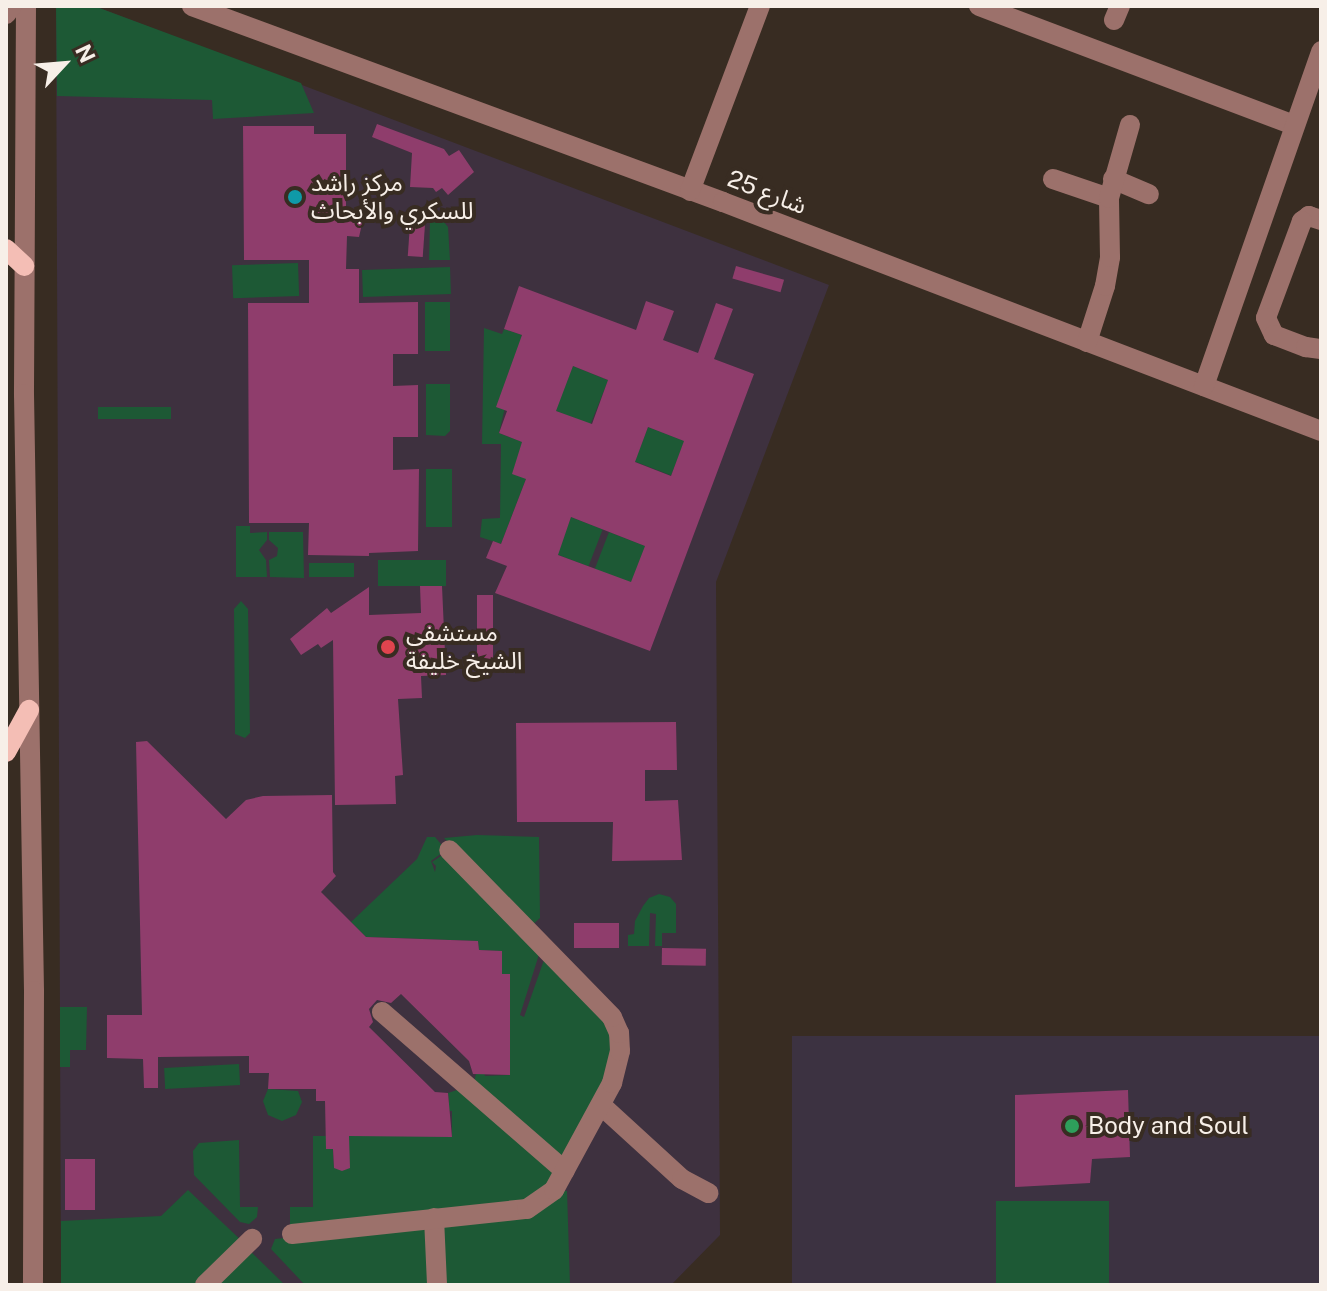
<!DOCTYPE html>
<html>
<head>
<meta charset="utf-8">
<style>
	body { margin:0 }
	#map { position:relative; width:1327px; height:1291px; overflow:hidden; background:#382c22; font-family:"Public Sans","Noto Sans Arabic",sans-serif }
	div>[style] { position:absolute }
	.commercial>* { inset:0; background:#3c3241; transform-origin:0 0 }
	.medical>* { inset:0; background:#3e313f }
	.green>* { inset:0; background:#1d5935; transform-origin:0 0 }
	.building>* { inset:0; background:#8f3d6c; transform-origin:0 0 }
	.minor>* { height:20px; margin:-10px; padding:0 10px; transform-origin:10px; border-radius:10px; background:#9c716b }
	.major>* { height:20px; margin:-10px; padding:0 10px; transform-origin:10px; border-radius:10px; background:#f4beb5 }
	.dots>* { width:22px; height:22px; translate:-50% -50%; box-sizing:border-box; border:4px solid #382c22; border-radius:50% }
	span { translate:-50% -50%; white-space:nowrap; text-align:center; line-height:1.15; -webkit-text-stroke:8px #382c22; paint-order:stroke }
	.poi-label { font-size:24px; color:#f7efe8 }
	.left { translate:0 -50%; text-align:left }
	.street-label { font-size:24px; color:#f7efe8 }
	.frame { position:absolute; inset:0; border:8px solid #f7efe8; pointer-events:none }
	.north { position:absolute; left:24px; top:24px; width:80px; height:80px; -webkit-text-stroke:6px #382c22; paint-order:stroke; rotate:64deg; font-size:22px; font-weight:700; line-height:32px; text-align:center; color:#f7efe8 }
	.north::after { content:''; display:block; margin:auto; width:28px; height:36px; background:#f7efe8; clip-path:polygon(50% 0,100% 100%,50% 72%,0 100%) }
</style>
</head>
<body>
<div id="map">
	<div class="commercial">
		<div style="left:1321px;top:1036px;width:249px;height:529px;rotate:90deg"></div>
	</div>
	<div class="medical">
		<div style="clip-path:polygon(56px 6px,94px 6px,829px 285px,716px 582px,720px 1235px,671px 1285px,61px 1285px)"></div>
	</div>
	<div class="green">
		<div style="clip-path:polygon(56px 6px,94px 6px,301px 83px,314px 113px,213px 119px,212px 100px,57px 96px)"></div>
		<div style="clip-path:polygon(430px 219px,444px 222px,448px 227px,450px 260px,429px 260px)"></div>
		<div style="left:298px;top:263px;width:33px;height:66px;rotate:88deg"></div>
		<div style="left:450px;top:267px;width:27px;height:88px;rotate:88deg"></div>
		<div style="left:425px;top:302px;width:25px;height:49px"></div>
		<div style="clip-path:polygon(484px 328px,502px 334px,504px 329px,522px 335px,499px 433px,522px 442px,526px 479px,501px 544px,480px 537px,482px 519px,500px 518px,501px 444px,482px 444px)"></div>
		<div style="left:573px;top:366px;width:38px;height:48px;rotate:22deg"></div>
		<div style="clip-path:polygon(426px 384px,450px 384px,450px 431px,445px 436px,426px 435px)"></div>
		<div style="left:171px;top:407px;width:12px;height:73px;rotate:90deg"></div>
		<div style="left:648px;top:427px;width:39px;height:37px;rotate:21deg"></div>
		<div style="left:426px;top:469px;width:26px;height:58px"></div>
		<div style="left:571px;top:517px;width:34px;height:40px;rotate:21deg"></div>
		<div style="clip-path:polygon(236px 526px,250px 526px,250px 533px,267px 532px,267px 540px,259px 550px,266px 560px,267px 577px,236px 577px)"></div>
		<div style="clip-path:polygon(269px 532px,303px 532px,304px 578px,270px 577px,269px 560px,277px 556px,278px 548px,269px 540px)"></div>
		<div style="left:609px;top:532px;width:39px;height:40px;rotate:21deg"></div>
		<div style="left:446px;top:560px;width:26px;height:68px;rotate:90deg"></div>
		<div style="left:309px;top:563px;width:45px;height:14px"></div>
		<div style="clip-path:polygon(241px 601px,248px 609px,250px 733px,245px 738px,235px 734px,234px 609px)"></div>
		<div style="clip-path:polygon(477px 835px,539px 837px,540px 918px,530px 927px,444px 838px)"></div>
		<div style="clip-path:polygon(427px 837px,435px 837px,446px 850px,431px 861px,435px 872px,436px 866px,432px 862px,447px 852px,541px 948px,520px 1015px,524px 1017px,546px 954px,605px 1013px,617px 1054px,564px 1159px,473px 1087px,477px 1069px,484px 1069px,485px 1076px,510px 1075px,510px 974px,502px 974px,502px 951px,479px 950px,478px 941px,366px 937px,351px 922px,417px 859px)"></div>
		<div style="clip-path:polygon(659px 894px,670px 897px,676px 904px,676px 933px,662px 933px,662px 946px,655px 946px,656px 914px,650px 913px,649px 946px,628px 946px,628px 935px,634px 934px,635px 921px,643px 906px,649px 898px)"></div>
		<div style="clip-path:polygon(60px 1007px,87px 1007px,86px 1050px,70px 1050px,70px 1067px,60px 1067px)"></div>
		<div style="left:239px;top:1064px;width:21px;height:75px;rotate:87deg"></div>
		<div style="clip-path:polygon(463px 1088px,555px 1168px,541px 1198px,290px 1230px,290px 1207px,313px 1207px,313px 1136px,332px 1136px,334px 1168px,349px 1136px,452px 1136px,452px 1111px,443px 1110px,449px 1102px,448px 1093px)"></div>
		<div style="clip-path:polygon(268px 1089px,298px 1091px,302px 1102px,296px 1115px,282px 1121px,268px 1115px,263px 1101px)"></div>
		<div style="clip-path:polygon(239px 1140px,240px 1207px,258px 1207px,257px 1217px,249px 1224px,240px 1222px,194px 1175px,193px 1151px,199px 1143px)"></div>
		<div style="clip-path:polygon(188px 1190px,244px 1243px,201px 1285px,61px 1285px,61px 1221px,161px 1216px)"></div>
		<div style="clip-path:polygon(558px 1190px,567px 1191px,570px 1285px,442px 1285px,444px 1223px)"></div>
		<div style="left:1109px;top:1201px;width:84px;height:113px;rotate:90deg"></div>
		<div style="clip-path:polygon(418px 1223px,426px 1225px,435px 1285px,305px 1285px,271px 1249px,275px 1239px)"></div>
		<div style="clip-path:polygon(247px 1248px,285px 1285px,210px 1285px)"></div>
	</div>
	<div class="building">
		<div style="clip-path:polygon(377px 124px,444px 149px,449px 156px,459px 150px,474px 172px,448px 195px,442px 188px,436px 192px,433px 188px,410px 187px,412px 153px,372px 137px)"></div>
		<div style="clip-path:polygon(243px 126px,314px 126px,314px 134px,346px 134px,346px 212px,357px 212px,362px 224px,359px 237px,347px 236px,346px 269px,359px 269px,359px 303px,418px 302px,418px 354px,393px 354px,393px 386px,418px 385px,418px 437px,393px 437px,393px 470px,419px 469px,418px 551px,369px 553px,369px 556px,308px 555px,309px 523px,249px 523px,248px 303px,309px 303px,309px 260px,244px 260px)"></div>
		<div style="left:410px;top:224px;width:15px;height:32px;rotate:4deg"></div>
		<div style="left:736px;top:266px;width:50px;height:13px;rotate:16deg"></div>
		<div style="clip-path:polygon(evenodd,519px 286px,636px 330px,646px 301px,674px 311px,663px 340px,698px 353px,716px 303px,733px 309px,714px 359px,754px 374px,650px 651px,495px 593px,507px 566px,486px 558px,493px 541px,501px 544px,526px 479px,512px 474px,522px 442px,499px 433px,507px 411px,496px 407px,522px 335px,504px 329px,519px 286px,573px 366px,608px 380px,592px 424px,556px 411px,573px 366px,519px 286px,648px 427px,684px 441px,671px 476px,635px 462px,648px 427px,519px 286px,571px 517px,645px 546px,631px 582px,558px 555px,571px 517px)"></div>
		<div style="clip-path:polygon(420px 586px,442px 586px,446px 675px,421px 676px,422px 698px,398px 699px,403px 775px,395px 776px,396px 804px,335px 805px,333px 640px,321px 648px,318px 644px,301px 655px,290px 639px,327px 608px,331px 613px,369px 587px,369px 615px,421px 613px)"></div>
		<div style="left:477px;top:595px;width:16px;height:73px"></div>
		<div style="clip-path:polygon(676px 722px,677px 770px,645px 770px,645px 801px,678px 800px,682px 860px,612px 861px,613px 822px,517px 822px,516px 723px)"></div>
		<div style="clip-path:polygon(147px 741px,226px 819px,246px 800px,263px 796px,332px 795px,333px 872px,336px 876px,321px 892px,366px 937px,478px 941px,479px 950px,502px 951px,502px 974px,510px 974px,510px 1075px,473px 1074px,469px 1061px,401px 994px,391px 1003px,377px 1000px,369px 1009px,373px 1022px,369px 1027px,435px 1092px,448px 1093px,452px 1137px,349px 1136px,350px 1168px,342px 1171px,334px 1168px,333px 1149px,326px 1149px,325px 1101px,316px 1101px,316px 1089px,268px 1089px,269px 1073px,249px 1073px,249px 1056px,158px 1057px,158px 1088px,144px 1088px,143px 1059px,107px 1058px,107px 1015px,142px 1015px,136px 742px)"></div>
		<div style="left:619px;top:923px;width:25px;height:45px;rotate:90deg"></div>
		<div style="left:662px;top:948px;width:44px;height:17px;rotate:1deg"></div>
		<div style="clip-path:polygon(1128px 1090px,1130px 1157px,1092px 1159px,1090px 1183px,1015px 1187px,1015px 1095px)"></div>
		<div style="left:65px;top:1159px;width:30px;height:51px"></div>
	</div>
	<div class="minor">
		<div style="left:26px;top:6px;width:388px;rotate:90.3deg"></div>
		<div style="left:24px;top:394px;width:597px;rotate:89.04deg"></div>
		<div style="left:34px;top:991px;width:294px;rotate:90.2deg"></div>
		<div style="left:192px;top:6px;width:566px;rotate:20.26deg"></div>
		<div style="left:723px;top:202px;width:640px;rotate:20.95deg"></div>
		<div style="left:979px;top:6px;width:337px;rotate:20.7deg"></div>
		<div style="left:6px;top:14px;width:10px;rotate:-53deg"></div>
		<div style="left:1114px;top:20px;width:15px;rotate:-67deg"></div>
		<div style="left:1053px;top:179px;width:59px;rotate:18.7deg"></div>
		<div style="left:1113px;top:179px;width:39px;rotate:23deg"></div>
		<div style="left:690px;top:191px;width:198px;rotate:-69.3deg"></div>
		<div style="left:1321px;top:220px;width:13px;rotate:-162deg"></div>
		<div style="left:1309px;top:216px;width:9px;rotate:144deg"></div>
		<div style="left:1302px;top:221px;width:103px;rotate:110.4deg"></div>
		<div style="left:1266px;top:318px;width:19px;rotate:65deg"></div>
		<div style="left:1274px;top:335px;width:34px;rotate:21deg"></div>
		<div style="left:1306px;top:347px;width:15px;rotate:8deg"></div>
		<div style="left:1087px;top:342px;width:59px;rotate:-72.2deg"></div>
		<div style="left:1105px;top:286px;width:29px;rotate:-80deg"></div>
		<div style="left:1110px;top:257px;width:59px;rotate:-91deg"></div>
		<div style="left:1109px;top:198px;width:76px;rotate:-74deg"></div>
		<div style="left:1204px;top:386px;width:355px;rotate:-70.7deg"></div>
		<div style="left:382px;top:1012px;width:242px;rotate:41deg"></div>
		<div style="left:602px;top:1106px;width:108px;rotate:42.4deg"></div>
		<div style="left:682px;top:1179px;width:30px;rotate:28deg"></div>
		<div style="left:434px;top:1218px;width:67px;rotate:87.4deg"></div>
		<div style="left:292px;top:1234px;width:236px;rotate:-6.1deg"></div>
		<div style="left:527px;top:1209px;width:33px;rotate:-35deg"></div>
		<div style="left:554px;top:1190px;width:122px;rotate:-61.5deg"></div>
		<div style="left:612px;top:1083px;width:33px;rotate:-76deg"></div>
		<div style="left:620px;top:1051px;width:18px;rotate:-93deg"></div>
		<div style="left:619px;top:1033px;width:17px;rotate:-114deg"></div>
		<div style="left:612px;top:1017px;width:233px;rotate:-134.3deg"></div>
		<div style="left:205px;top:1285px;width:66px;rotate:-44.4deg"></div>
	</div>
	<div class="major">
		<div style="left:6px;top:249px;width:25px;rotate:43deg"></div>
		<div style="left:6px;top:752px;width:48px;rotate:-61.3deg"></div>
	</div>
	<div class="dots">
		<div style="left:295px;top:197px;background:#0f9aa8"></div>
		<div style="left:388px;top:647px;background:#e0444e"></div>
		<div style="left:1072px;top:1126px;background:#2e9e5b"></div>
	</div>
	<div class="poi-label">
		<span class="left" style="left:311px;top:197px">مركز راشد<br>للسكري والأبحاث</span>
		<span class="left" style="left:406px;top:647px">مستشفى<br>الشيخ خليفة</span>
		<span class="left" style="left:1088px;top:1126px">Body and Soul</span>
	</div>
	<div class="street-label">
		<span style="left:767px;top:192px;rotate:21deg">شارع 25</span>
	</div>
	<div class="frame"></div>
	<div class="north">N</div>
</div>
</body>
</html>
